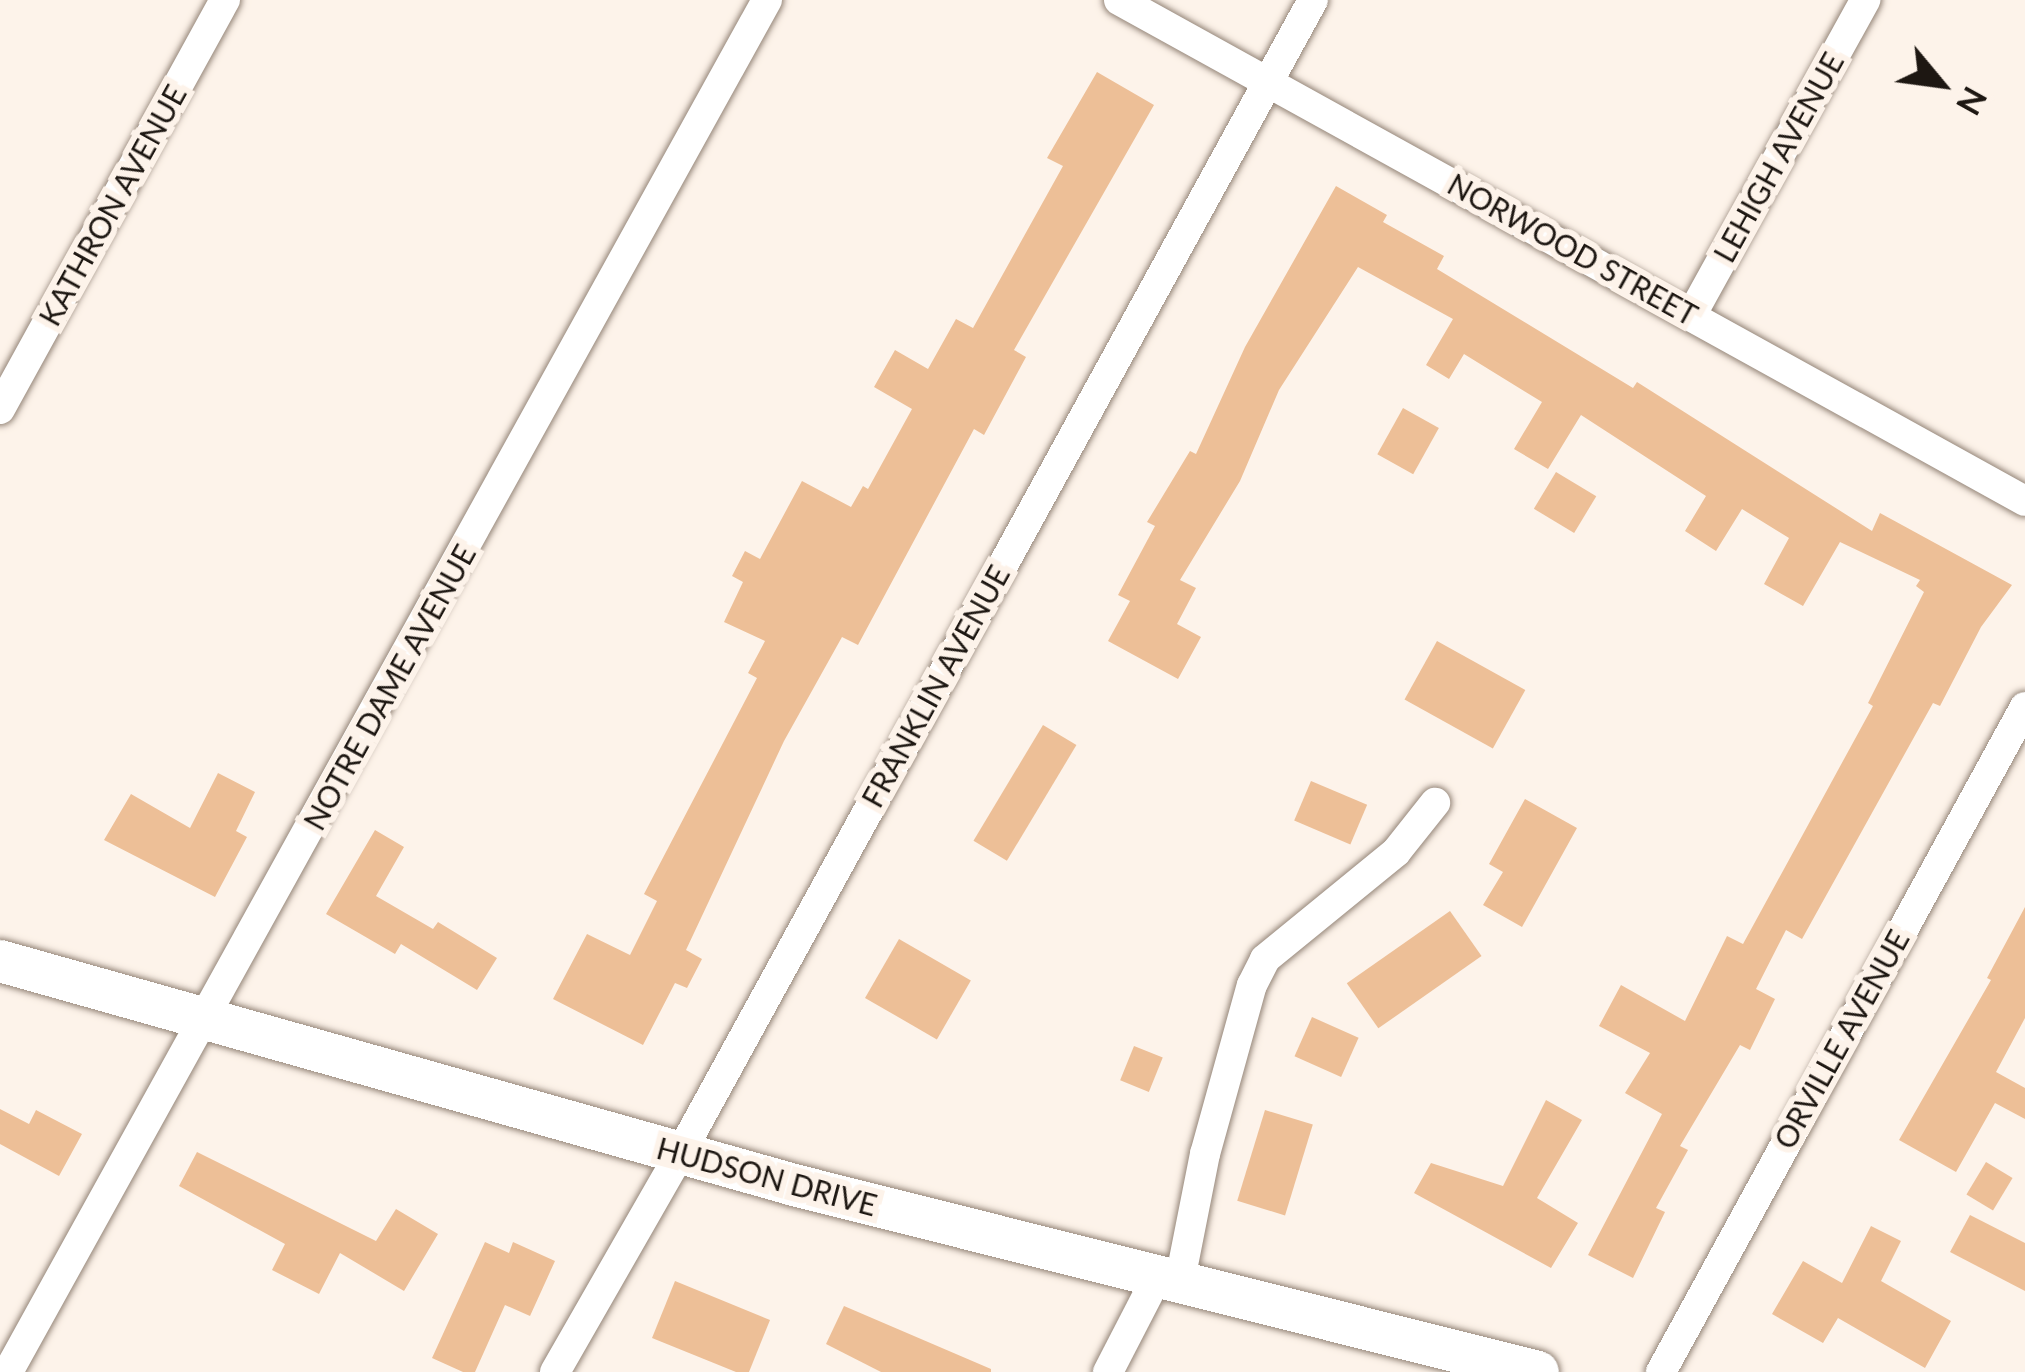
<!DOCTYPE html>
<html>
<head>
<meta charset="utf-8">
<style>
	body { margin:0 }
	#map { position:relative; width:2025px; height:1372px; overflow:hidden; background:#fdf3ea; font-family:Lato,sans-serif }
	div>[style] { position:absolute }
	.building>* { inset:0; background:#edbf97; transform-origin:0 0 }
	.roads { filter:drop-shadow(0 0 3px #958679) drop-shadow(0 0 3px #958679) }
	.street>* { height:30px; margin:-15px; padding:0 15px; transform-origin:15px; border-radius:15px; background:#fff }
	.secondary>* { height:42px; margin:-21px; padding:0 21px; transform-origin:21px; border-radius:21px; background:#fff }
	span { translate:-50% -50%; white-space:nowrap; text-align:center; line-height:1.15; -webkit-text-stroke:12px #fdf3ea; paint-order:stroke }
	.street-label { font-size:30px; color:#1d1712 }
	.north { position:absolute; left:1881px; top:24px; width:120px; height:120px; -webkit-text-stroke:9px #fdf3ea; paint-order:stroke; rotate:119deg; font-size:33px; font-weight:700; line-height:48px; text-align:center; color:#1d1712 }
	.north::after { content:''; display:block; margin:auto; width:42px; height:54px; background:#1d1712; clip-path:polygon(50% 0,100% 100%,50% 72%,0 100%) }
</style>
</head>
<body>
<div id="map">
	<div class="building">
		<div style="clip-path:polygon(1097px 72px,1154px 105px,1014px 350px,1026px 357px,984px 435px,974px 429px,858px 645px,842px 637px,784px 741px,686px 950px,702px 959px,687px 988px,675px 983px,643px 1045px,553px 999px,587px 934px,630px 955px,657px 901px,644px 894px,757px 678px,748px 673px,765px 641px,724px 622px,743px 582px,732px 576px,745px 551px,760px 559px,802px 481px,851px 507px,863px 486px,868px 489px,912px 409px,874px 387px,895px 350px,928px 369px,956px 319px,973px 328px,1063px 166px,1047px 158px)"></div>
		<div style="clip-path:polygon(1336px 186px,1387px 215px,1383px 222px,1444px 256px,1437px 269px,1633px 388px,1637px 382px,1872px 531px,1880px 513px,2012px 585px,1981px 627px,1940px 706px,1933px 703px,1802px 939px,1786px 930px,1756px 989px,1775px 999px,1750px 1050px,1740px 1045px,1680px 1146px,1688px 1150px,1656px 1208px,1665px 1212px,1633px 1278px,1588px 1255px,1662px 1114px,1625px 1093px,1650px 1053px,1599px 1026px,1621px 985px,1685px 1021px,1727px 936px,1743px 944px,1873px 706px,1868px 703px,1924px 592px,1916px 586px,1920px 580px,1840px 542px,1803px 606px,1764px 584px,1789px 538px,1742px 509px,1716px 551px,1685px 531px,1706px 496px,1581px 415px,1548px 469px,1514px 449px,1542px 402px,1464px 354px,1449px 379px,1426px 365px,1453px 319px,1358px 267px,1279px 390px,1240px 481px,1180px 580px,1196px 588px,1177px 624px,1201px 637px,1178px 679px,1108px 641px,1130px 601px,1118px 595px,1155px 526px,1147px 522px,1190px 451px,1196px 454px,1245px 347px)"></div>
		<div style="left:1403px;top:408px;width:41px;height:53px;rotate:29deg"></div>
		<div style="left:1556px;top:472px;width:47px;height:43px;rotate:31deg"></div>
		<div style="left:1437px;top:641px;width:101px;height:67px;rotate:29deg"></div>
		<div style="left:1043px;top:725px;width:39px;height:135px;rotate:31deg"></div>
		<div style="clip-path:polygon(218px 773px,255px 792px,236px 831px,247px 837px,215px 897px,104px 840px,131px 794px,190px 828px)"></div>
		<div style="left:1311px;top:781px;width:61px;height:43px;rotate:23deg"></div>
		<div style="clip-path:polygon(1525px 799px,1577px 828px,1522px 927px,1483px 905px,1503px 872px,1489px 864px)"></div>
		<div style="clip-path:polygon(375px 830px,404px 847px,376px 896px,433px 929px,438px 922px,497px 958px,477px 990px,401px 944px,395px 954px,326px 914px)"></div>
		<div style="clip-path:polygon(2025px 907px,2025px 1018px,1996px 1072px,2025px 1088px,2025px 1119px,1995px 1103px,1956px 1172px,1899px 1140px,1991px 980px,1987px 978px)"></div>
		<div style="left:1450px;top:911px;width:55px;height:126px;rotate:55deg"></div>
		<div style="left:899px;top:939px;width:83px;height:68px;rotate:30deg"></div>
		<div style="left:1312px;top:1017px;width:51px;height:43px;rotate:24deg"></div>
		<div style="left:1134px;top:1046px;width:31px;height:37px;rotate:22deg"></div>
		<div style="clip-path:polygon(1546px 1100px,1582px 1120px,1537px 1198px,1578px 1223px,1551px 1268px,1414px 1193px,1431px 1163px,1503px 1186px)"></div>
		<div style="clip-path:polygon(0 1109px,29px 1124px,36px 1110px,82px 1134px,59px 1176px,0 1144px)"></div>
		<div style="left:1265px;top:1110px;width:50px;height:95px;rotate:17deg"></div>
		<div style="clip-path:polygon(197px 1152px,376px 1241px,396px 1209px,438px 1234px,404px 1291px,340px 1253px,319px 1294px,272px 1270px,285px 1244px,179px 1186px)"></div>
		<div style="left:1986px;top:1162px;width:31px;height:38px;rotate:31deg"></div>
		<div style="clip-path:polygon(1970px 1215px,2025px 1243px,2025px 1291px,1950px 1252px)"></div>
		<div style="clip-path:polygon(1871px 1226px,1901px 1241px,1881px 1281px,1951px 1321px,1925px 1368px,1838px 1318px,1823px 1343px,1772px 1314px,1803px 1261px,1842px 1283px)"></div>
		<div style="clip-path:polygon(485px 1242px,509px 1253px,513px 1242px,555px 1261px,530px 1316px,505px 1305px,475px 1372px,463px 1372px,432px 1358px)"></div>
		<div style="clip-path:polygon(675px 1281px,770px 1320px,749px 1372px,736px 1372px,652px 1338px)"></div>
		<div style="clip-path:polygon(844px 1306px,991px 1369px,991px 1372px,881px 1372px,826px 1344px)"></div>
	</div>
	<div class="roads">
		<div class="street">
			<div style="left:1119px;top:0;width:1035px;rotate:28.94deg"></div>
			<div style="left:1692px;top:314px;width:359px;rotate:-61.1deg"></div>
			<div style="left:0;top:409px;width:467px;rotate:-61.2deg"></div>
			<div style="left:1179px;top:1285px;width:134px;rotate:-78.8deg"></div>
			<div style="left:1205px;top:1154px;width:175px;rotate:-74.5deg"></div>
			<div style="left:1252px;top:985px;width:29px;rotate:-63deg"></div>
			<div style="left:1265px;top:959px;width:169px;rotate:-39.2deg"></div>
			<div style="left:1396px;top:852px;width:63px;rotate:-51.5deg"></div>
			<div style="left:8px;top:1372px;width:1568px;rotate:-61.05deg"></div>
			<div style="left:555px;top:1372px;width:254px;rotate:-60.2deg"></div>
			<div style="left:681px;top:1152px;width:1314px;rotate:-61.25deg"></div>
			<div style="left:1108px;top:1372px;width:105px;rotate:-62.7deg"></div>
			<div style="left:1661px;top:1372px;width:758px;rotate:-61.31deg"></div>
		</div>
		<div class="secondary">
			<div style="left:0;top:961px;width:825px;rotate:15.75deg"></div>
			<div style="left:794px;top:1185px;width:767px;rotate:14.11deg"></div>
		</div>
	</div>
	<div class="street-label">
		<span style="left:1778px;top:157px;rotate:-61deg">LEHIGH AVENUE</span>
		<span style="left:112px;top:205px;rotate:-61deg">KATHRON AVENUE</span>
		<span style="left:1573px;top:249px;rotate:29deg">NORWOOD STREET</span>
		<span style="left:935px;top:686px;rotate:-61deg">FRANKLIN AVENUE</span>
		<span style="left:389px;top:687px;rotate:-61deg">NOTRE DAME AVENUE</span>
		<span style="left:1841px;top:1039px;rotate:-61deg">ORVILLE AVENUE</span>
		<span style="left:767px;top:1176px;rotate:15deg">HUDSON DRIVE</span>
	</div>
	<div class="north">N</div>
</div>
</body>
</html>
